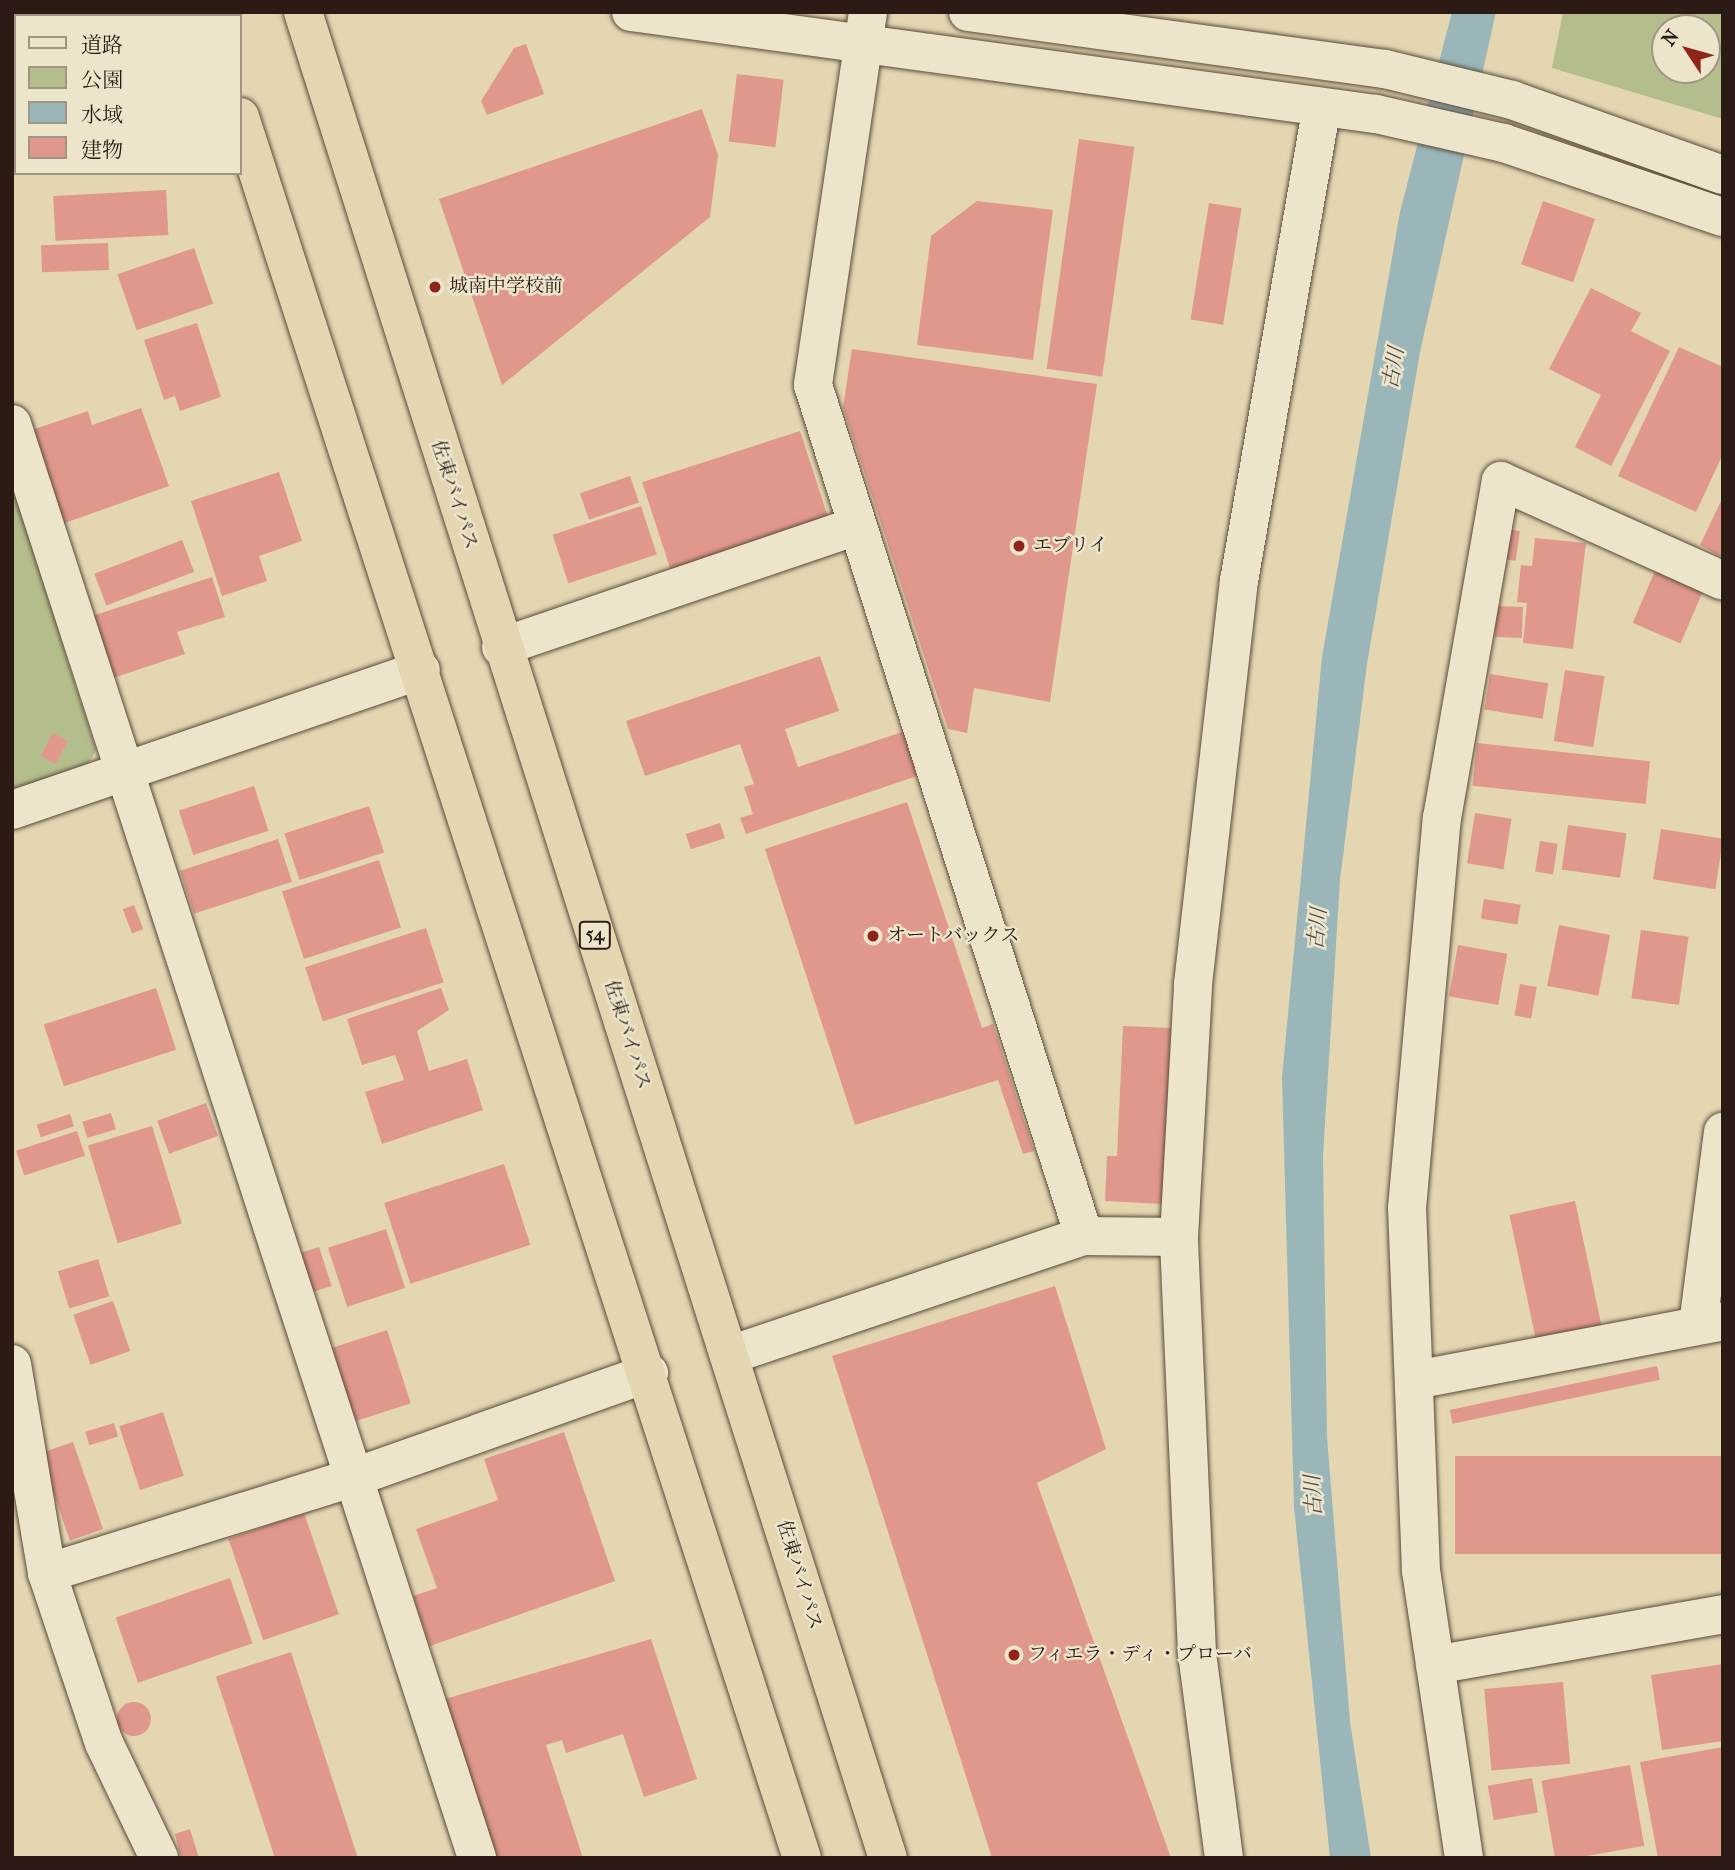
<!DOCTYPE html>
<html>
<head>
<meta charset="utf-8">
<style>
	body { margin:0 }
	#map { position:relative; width:1735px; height:1870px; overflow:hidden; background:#e3d6b1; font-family:"IM FELL French Canon","Noto Serif JP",serif }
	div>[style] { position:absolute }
	.green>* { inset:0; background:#b4be8c }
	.water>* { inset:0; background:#9bb6b8 }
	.building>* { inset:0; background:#e0988c; transform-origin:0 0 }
	.round { border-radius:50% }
	.roads { filter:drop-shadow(0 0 2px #5a4a3c) drop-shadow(0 0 2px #5a4a3c) }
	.minor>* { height:38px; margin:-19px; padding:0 19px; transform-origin:19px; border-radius:19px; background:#ede4cc }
	.highway>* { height:38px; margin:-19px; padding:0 19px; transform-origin:19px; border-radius:19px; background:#e3d6b1 }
	.dots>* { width:19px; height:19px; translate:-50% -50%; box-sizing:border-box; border:4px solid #ede4cc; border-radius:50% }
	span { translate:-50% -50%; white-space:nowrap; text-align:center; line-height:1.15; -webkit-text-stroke:5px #ede4cc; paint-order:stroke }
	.shield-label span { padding:2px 5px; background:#ede4cc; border:2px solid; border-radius:5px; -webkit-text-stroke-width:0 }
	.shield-label { font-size:18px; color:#2c1b15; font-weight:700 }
	.poi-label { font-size:19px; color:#2c1b15 }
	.left { translate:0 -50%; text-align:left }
	.street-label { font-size:19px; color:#2c1b15 }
	.water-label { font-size:21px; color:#4d4a46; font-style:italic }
	.frame { position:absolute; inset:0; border:14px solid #2c1b15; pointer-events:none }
	.legend { position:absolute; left:14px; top:14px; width:228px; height:161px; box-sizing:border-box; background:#ede4cc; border:2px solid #a09483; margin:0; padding:9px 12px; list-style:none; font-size:21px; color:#2c1b15 }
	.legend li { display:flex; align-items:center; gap:14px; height:35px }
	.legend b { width:35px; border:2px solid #a09483 }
	.north { position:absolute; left:1651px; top:14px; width:70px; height:70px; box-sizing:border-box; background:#ede4cc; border:2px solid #a09483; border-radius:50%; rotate:306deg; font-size:19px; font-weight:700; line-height:28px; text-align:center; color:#2c1b15 }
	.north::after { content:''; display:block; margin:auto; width:24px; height:32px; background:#8f2418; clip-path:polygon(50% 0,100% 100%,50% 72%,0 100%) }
</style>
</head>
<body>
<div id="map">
	<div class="green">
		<div style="clip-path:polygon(evenodd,1563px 12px,1723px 12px,1723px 119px,1552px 68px,1563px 12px,1665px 28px,1707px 28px,1707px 70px,1665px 70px,1665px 28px)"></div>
		<div style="clip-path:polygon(12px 484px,96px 750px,86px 768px,12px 789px)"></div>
	</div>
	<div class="water">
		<div style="clip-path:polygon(1452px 12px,1496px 12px,1420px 352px,1367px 664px,1340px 880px,1323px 1156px,1327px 1437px,1350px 1722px,1371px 1858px,1330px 1858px,1294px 1507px,1282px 1077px,1322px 657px,1400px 212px)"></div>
	</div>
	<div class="building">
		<div style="clip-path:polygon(526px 44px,544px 94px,487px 115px,481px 101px,514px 48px)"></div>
		<div style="left:737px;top:74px;width:47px;height:68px;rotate:7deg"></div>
		<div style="clip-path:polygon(702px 109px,718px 155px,710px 217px,502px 385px,439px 199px)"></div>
		<div style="left:1079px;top:139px;width:56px;height:232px;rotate:8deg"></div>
		<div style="left:166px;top:190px;width:45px;height:113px;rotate:87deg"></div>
		<div style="clip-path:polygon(977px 201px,1053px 210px,1033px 360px,917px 345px,931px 236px)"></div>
		<div style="left:1543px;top:201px;width:55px;height:67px;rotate:19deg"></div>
		<div style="left:1209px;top:203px;width:33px;height:118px;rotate:9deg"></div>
		<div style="left:108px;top:243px;width:27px;height:67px;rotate:88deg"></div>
		<div style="left:194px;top:248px;width:59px;height:81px;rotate:71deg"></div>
		<div style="clip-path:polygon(1591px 288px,1641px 313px,1631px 331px,1670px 351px,1611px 466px,1575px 447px,1601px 395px,1549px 369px)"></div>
		<div style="clip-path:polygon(197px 323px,221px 397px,180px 411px,175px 396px,164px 400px,144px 340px)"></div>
		<div style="clip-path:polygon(1679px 347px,1723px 367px,1723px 454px,1696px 512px,1618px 476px)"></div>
		<div style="clip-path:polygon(852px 349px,1097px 384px,1050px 702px,974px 688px,967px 733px,948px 729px,843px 407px)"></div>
		<div style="clip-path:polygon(141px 408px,169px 486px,62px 524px,29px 431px,88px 411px,92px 425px)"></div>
		<div style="left:800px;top:431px;width:92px;height:166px;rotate:72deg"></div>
		<div style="clip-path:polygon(279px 472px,302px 541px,259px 556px,267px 581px,222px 596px,191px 501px)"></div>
		<div style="left:630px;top:476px;width:28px;height:53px;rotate:71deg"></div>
		<div style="clip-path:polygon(1723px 497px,1723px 558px,1700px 545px)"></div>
		<div style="left:641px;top:506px;width:51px;height:93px;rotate:72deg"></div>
		<div style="left:1505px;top:529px;width:15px;height:30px;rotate:8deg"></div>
		<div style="clip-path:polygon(1535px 538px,1586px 543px,1573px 649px,1523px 643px,1527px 603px,1517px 602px,1521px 565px,1532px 566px)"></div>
		<div style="left:182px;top:540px;width:34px;height:94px;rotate:69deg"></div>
		<div style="left:1657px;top:566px;width:52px;height:62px;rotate:23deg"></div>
		<div style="clip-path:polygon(212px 577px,225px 617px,177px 632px,185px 654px,113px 678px,92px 616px)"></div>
		<div style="left:1496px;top:606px;width:27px;height:31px;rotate:2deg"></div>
		<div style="clip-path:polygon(820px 656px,839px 711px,785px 729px,798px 767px,905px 731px,920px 775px,746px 834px,740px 818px,753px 814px,744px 787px,754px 784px,740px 744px,645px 776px,626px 721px)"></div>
		<div style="left:1565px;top:670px;width:40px;height:72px;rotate:9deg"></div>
		<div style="left:1490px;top:674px;width:59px;height:36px;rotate:9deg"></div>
		<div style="left:53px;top:733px;width:17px;height:26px;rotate:28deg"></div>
		<div style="left:1477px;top:743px;width:174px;height:43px;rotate:6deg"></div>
		<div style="left:254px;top:786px;width:47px;height:79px;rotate:72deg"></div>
		<div style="clip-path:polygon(907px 802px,982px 1028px,993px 1024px,1034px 1151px,1023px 1154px,998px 1080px,855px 1125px,765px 849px)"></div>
		<div style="left:369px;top:806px;width:49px;height:89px;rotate:72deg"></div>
		<div style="left:1475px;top:813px;width:37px;height:51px;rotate:9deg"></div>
		<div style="left:720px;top:823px;width:16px;height:36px;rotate:72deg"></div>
		<div style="left:1568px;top:825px;width:59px;height:45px;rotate:8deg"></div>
		<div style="left:1661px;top:829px;width:63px;height:51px;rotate:9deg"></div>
		<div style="left:278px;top:839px;width:45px;height:103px;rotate:72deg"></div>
		<div style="left:1540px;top:841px;width:18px;height:31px;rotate:9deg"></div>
		<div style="left:379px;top:860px;width:71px;height:102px;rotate:72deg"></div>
		<div style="left:1484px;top:899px;width:37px;height:20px;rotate:9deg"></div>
		<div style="left:134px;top:905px;width:26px;height:12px;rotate:69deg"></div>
		<div style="left:1559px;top:925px;width:52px;height:62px;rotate:11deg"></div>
		<div style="left:426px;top:928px;width:57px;height:127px;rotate:72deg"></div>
		<div style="left:1641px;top:930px;width:48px;height:69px;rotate:8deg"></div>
		<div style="left:1458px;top:945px;width:50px;height:52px;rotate:10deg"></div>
		<div style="left:1520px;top:984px;width:17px;height:32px;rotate:10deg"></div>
		<div style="left:156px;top:988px;width:65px;height:118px;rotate:72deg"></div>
		<div style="clip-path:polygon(441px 988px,449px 1010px,417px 1031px,429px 1071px,467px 1059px,483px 1110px,382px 1144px,365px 1092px,404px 1080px,395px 1055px,362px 1065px,347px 1019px)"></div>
		<div style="clip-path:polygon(1123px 1026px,1171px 1028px,1163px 1204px,1105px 1201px,1107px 1156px,1117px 1156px)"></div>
		<div style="left:206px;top:1103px;width:35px;height:52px;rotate:70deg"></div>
		<div style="left:111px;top:1113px;width:17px;height:30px;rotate:73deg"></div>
		<div style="left:70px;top:1114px;width:13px;height:35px;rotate:72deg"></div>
		<div style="left:152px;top:1126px;width:102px;height:67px;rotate:73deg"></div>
		<div style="left:77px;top:1131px;width:26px;height:64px;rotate:72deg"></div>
		<div style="left:504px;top:1164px;width:85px;height:126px;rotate:72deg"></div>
		<div style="left:1575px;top:1201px;width:131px;height:67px;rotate:78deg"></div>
		<div style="left:386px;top:1229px;width:62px;height:61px;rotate:72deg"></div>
		<div style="left:319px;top:1247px;width:41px;height:19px;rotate:72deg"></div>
		<div style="left:98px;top:1259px;width:39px;height:42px;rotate:73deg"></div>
		<div style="clip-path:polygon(1055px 1286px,1106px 1449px,1037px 1483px,1171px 1858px,992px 1858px,832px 1356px)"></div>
		<div style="left:113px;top:1301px;width:53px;height:42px;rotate:71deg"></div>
		<div style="left:387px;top:1330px;width:77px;height:59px;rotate:72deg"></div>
		<div style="left:1657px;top:1366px;width:14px;height:212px;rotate:78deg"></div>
		<div style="left:163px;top:1412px;width:67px;height:46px;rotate:72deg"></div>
		<div style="left:114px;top:1423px;width:14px;height:30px;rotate:73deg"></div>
		<div style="clip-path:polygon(564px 1432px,615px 1581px,430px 1646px,413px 1596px,437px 1588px,416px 1529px,498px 1500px,484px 1459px)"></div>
		<div style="left:73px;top:1442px;width:92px;height:35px;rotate:71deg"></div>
		<div style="left:1723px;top:1456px;width:98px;height:268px;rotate:90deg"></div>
		<div style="left:304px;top:1513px;width:107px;height:80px;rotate:71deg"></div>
		<div style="left:230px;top:1578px;width:69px;height:121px;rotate:71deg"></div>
		<div style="clip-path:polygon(651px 1639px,697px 1779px,644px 1797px,623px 1734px,566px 1753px,562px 1740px,546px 1745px,583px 1858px,497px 1858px,445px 1699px)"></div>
		<div style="left:291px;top:1652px;width:217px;height:79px;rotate:72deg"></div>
		<div style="clip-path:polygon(1723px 1664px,1723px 1741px,1662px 1750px,1651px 1675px)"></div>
		<div style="left:1563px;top:1682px;width:82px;height:79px;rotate:85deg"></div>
		<div class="round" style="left:117px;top:1702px;width:34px;height:34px"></div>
		<div style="clip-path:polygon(1723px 1747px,1723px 1858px,1658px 1858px,1640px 1762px)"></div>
		<div style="left:1630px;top:1765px;width:82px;height:90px;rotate:80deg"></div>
		<div style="left:1532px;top:1778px;width:35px;height:45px;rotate:80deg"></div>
		<div style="clip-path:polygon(190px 1829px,199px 1858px,181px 1858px,175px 1834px)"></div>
	</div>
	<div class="roads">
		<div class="minor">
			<div style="left:631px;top:12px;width:752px;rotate:7.8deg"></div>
			<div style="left:1376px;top:114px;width:131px;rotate:12.8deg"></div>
			<div style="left:1504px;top:143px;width:231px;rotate:18.7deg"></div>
			<div style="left:868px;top:12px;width:377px;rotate:98.4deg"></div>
			<div style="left:813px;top:385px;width:893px;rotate:72.34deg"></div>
			<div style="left:968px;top:12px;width:421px;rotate:7.8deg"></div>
			<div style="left:1385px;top:69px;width:131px;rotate:13.7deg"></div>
			<div style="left:1512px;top:100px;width:224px;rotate:19.6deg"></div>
			<div style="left:12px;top:424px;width:1508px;rotate:72.03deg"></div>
			<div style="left:501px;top:647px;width:376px;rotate:-18.8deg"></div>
			<div style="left:12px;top:810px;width:432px;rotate:-18.9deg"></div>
			<div style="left:1698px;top:1325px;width:195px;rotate:-82.6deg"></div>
			<div style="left:730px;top:1355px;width:373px;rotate:-18.6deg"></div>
			<div style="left:1084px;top:1236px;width:95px;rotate:0.6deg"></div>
			<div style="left:12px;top:1364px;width:212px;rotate:80.5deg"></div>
			<div style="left:47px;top:1573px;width:179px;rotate:71.5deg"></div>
			<div style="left:104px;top:1743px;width:127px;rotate:64.4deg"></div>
			<div style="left:1415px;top:1380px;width:314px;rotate:-10.8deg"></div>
			<div style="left:47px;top:1573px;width:323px;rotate:-17.3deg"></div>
			<div style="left:355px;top:1477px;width:312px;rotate:-19.5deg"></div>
			<div style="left:1435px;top:1665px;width:292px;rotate:-10deg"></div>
			<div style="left:1224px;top:1858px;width:207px;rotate:-97.5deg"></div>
			<div style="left:1197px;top:1653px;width:416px;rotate:-92.5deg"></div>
			<div style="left:1179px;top:1237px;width:253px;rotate:-86.8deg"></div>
			<div style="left:1193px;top:984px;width:406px;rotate:-83.5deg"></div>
			<div style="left:1239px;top:581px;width:481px;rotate:-80.1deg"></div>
			<div style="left:1464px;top:1858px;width:290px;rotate:-98.5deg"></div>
			<div style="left:1421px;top:1571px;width:363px;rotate:-92.2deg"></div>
			<div style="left:1407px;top:1208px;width:392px;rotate:-84.9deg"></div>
			<div style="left:1442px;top:818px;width:342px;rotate:-80.1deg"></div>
			<div style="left:1501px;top:481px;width:243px;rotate:24.2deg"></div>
		</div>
		<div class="highway">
			<div style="left:205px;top:12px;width:4px;rotate:63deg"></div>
			<div style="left:303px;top:12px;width:1936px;rotate:72.42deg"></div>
			<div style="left:240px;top:117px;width:1829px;rotate:72.11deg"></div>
		</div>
	</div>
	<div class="dots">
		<div style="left:435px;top:287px;background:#8f2418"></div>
		<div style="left:1019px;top:546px;background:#8f2418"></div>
		<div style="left:873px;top:936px;background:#8f2418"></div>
		<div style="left:1014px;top:1655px;background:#8f2418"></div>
	</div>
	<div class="shield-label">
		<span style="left:595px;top:935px">54</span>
	</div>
	<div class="poi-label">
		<span class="left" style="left:449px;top:287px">城南中学校前</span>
		<span class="left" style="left:1033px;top:546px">エブリイ</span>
		<span class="left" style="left:887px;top:936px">オートバックス</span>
		<span class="left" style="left:1028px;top:1655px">フィエラ・ディ・プローバ</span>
	</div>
	<div class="street-label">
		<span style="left:454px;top:495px;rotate:72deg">佐東バイパス</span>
		<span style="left:627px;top:1035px;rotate:72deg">佐東バイパス</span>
		<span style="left:799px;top:1575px;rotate:73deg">佐東バイパス</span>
	</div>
	<div class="water-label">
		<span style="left:1393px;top:368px;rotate:-80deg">古川</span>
		<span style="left:1317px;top:929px;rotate:-85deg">古川</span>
		<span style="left:1313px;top:1496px;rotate:-93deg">古川</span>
	</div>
	<div class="frame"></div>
	<ul class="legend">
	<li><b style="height:9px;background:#ede4cc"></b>道路</li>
	<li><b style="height:19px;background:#b4be8c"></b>公園</li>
	<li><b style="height:19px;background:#9bb6b8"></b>水域</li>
	<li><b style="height:19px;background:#e0988c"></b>建物</li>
	</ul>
	<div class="north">N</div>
</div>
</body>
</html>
